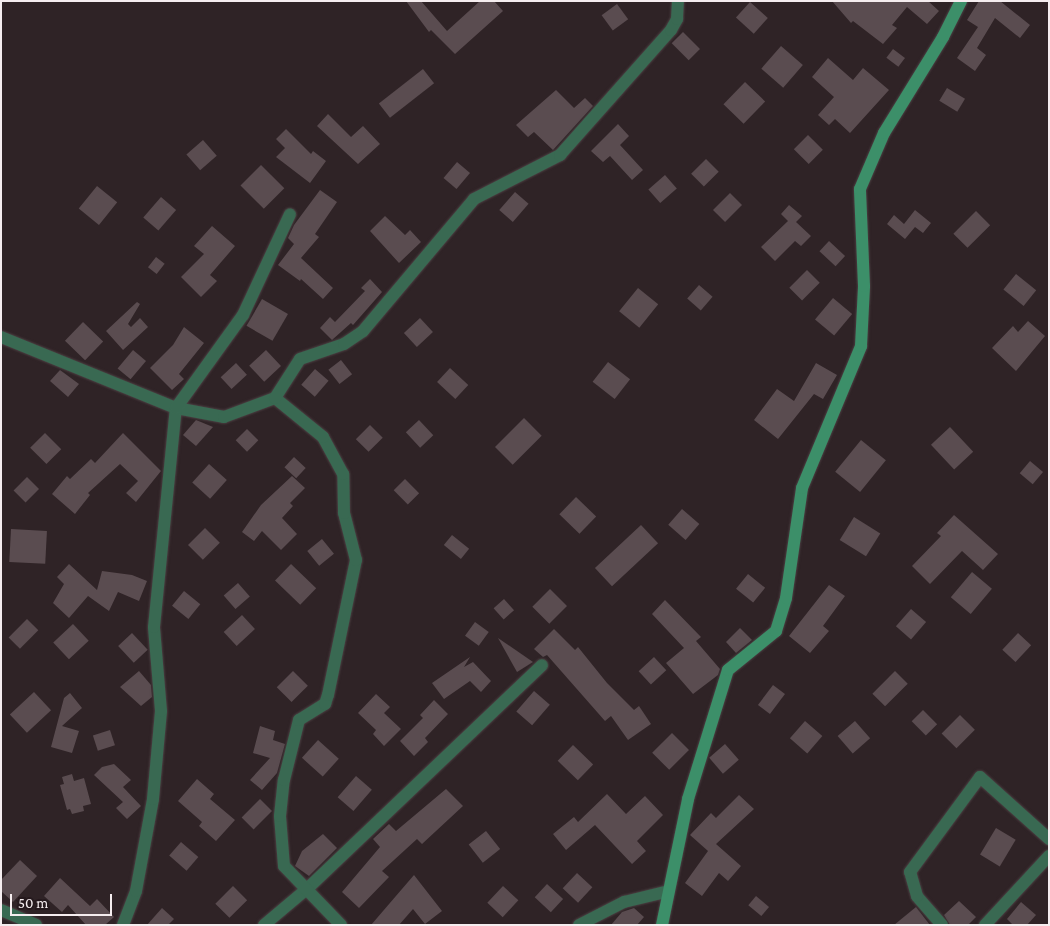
<!DOCTYPE html>
<html>
<head>
<meta charset="utf-8">
<style>
	body { margin:0 }
	#map { position:relative; width:1050px; height:926px; overflow:hidden; background:#2f2326; font-family:"Crimson Pro",serif }
	div>[style] { position:absolute }
	.building>* { inset:0; background:#5a4c50; transform-origin:0 0 }
	.roads { filter:drop-shadow(0 0 1px #4b3f42) drop-shadow(0 0 1px #4b3f42) }
	.street>* { height:12px; margin:-6px; padding:0 6px; transform-origin:6px; border-radius:6px; background:#396952 }
	.secondary>* { height:12px; margin:-6px; padding:0 6px; transform-origin:6px; border-radius:6px; background:#3c8f69 }
	span { translate:-50% -50%; white-space:nowrap; text-align:center; line-height:1.15; -webkit-text-stroke:4px #25191d; paint-order:stroke }
	.frame { position:absolute; inset:0; border:2px solid #f5edef; pointer-events:none }
	.scale { position:absolute; left:10px; top:894px; width:102px; height:22px; box-sizing:border-box; border:2px solid #f5edef; border-top:0; padding-left:6px; font-size:15px; line-height:18px; white-space:nowrap; color:#f5edef; -webkit-text-stroke:4px #25191d; paint-order:stroke }
</style>
</head>
<body>
<div id="map">
	<div class="building">
		<div style="clip-path:polygon(406px 1px,421px 1px,447px 31px,480px 1px,494px 1px,503px 11px,455px 54px,431px 30px,429px 32px)"></div>
		<div style="clip-path:polygon(832px 1px,928px 1px,939px 11px,927px 24px,907px 7px,892px 25px,897px 28px,883px 44px,853px 21px,851px 23px)"></div>
		<div style="clip-path:polygon(979px 1px,1000px 1px,1030px 25px,1020px 38px,995px 18px,977px 48px,986px 55px,975px 71px,957px 58px,978px 27px,967px 20px)"></div>
		<div style="left:750px;top:2px;width:24px;height:21px;rotate:42deg"></div>
		<div style="left:617px;top:4px;width:19px;height:19px;rotate:54deg"></div>
		<div style="left:683px;top:32px;width:24px;height:16px;rotate:45deg"></div>
		<div style="left:781px;top:46px;width:29px;height:30px;rotate:41deg"></div>
		<div style="left:893px;top:49px;width:15px;height:11px;rotate:37deg"></div>
		<div style="clip-path:polygon(828px 58px,853px 80px,863px 68px,889px 90px,850px 133px,835px 119px,829px 125px,818px 115px,834px 97px,812px 77px)"></div>
		<div style="left:423px;top:69px;width:18px;height:56px;rotate:52deg"></div>
		<div style="left:745px;top:82px;width:28px;height:31px;rotate:44deg"></div>
		<div style="left:947px;top:88px;width:21px;height:15px;rotate:31deg"></div>
		<div style="clip-path:polygon(556px 90px,574px 108px,585px 98px,593px 106px,553px 150px,534px 132px,528px 137px,516px 125px)"></div>
		<div style="clip-path:polygon(328px 114px,351px 137px,363px 126px,380px 144px,358px 164px,317px 126px)"></div>
		<div style="clip-path:polygon(618px 124px,629px 136px,620px 145px,643px 170px,632px 180px,610px 156px,603px 162px,591px 151px)"></div>
		<div style="clip-path:polygon(286px 129px,311px 154px,313px 151px,326px 161px,310px 183px,276px 157px,285px 148px,276px 139px)"></div>
		<div style="left:808px;top:135px;width:21px;height:20px;rotate:45deg"></div>
		<div style="left:203px;top:140px;width:21px;height:22px;rotate:49deg"></div>
		<div style="left:706px;top:159px;width:18px;height:21px;rotate:45deg"></div>
		<div style="left:457px;top:162px;width:17px;height:21px;rotate:40deg"></div>
		<div style="left:261px;top:165px;width:33px;height:29px;rotate:45deg"></div>
		<div style="left:665px;top:175px;width:18px;height:22px;rotate:49deg"></div>
		<div style="left:97px;top:186px;width:26px;height:29px;rotate:39deg"></div>
		<div style="clip-path:polygon(320px 190px,337px 202px,315px 234px,319px 237px,301px 258px,333px 288px,323px 299px,301px 279px,300px 281px,278px 265px,294px 244px,288px 238px,294px 225px)"></div>
		<div style="left:515px;top:192px;width:18px;height:24px;rotate:41deg"></div>
		<div style="left:730px;top:193px;width:17px;height:24px;rotate:45deg"></div>
		<div style="left:161px;top:197px;width:20px;height:27px;rotate:41deg"></div>
		<div style="clip-path:polygon(789px 205px,802px 216px,796px 222px,811px 236px,801px 246px,795px 241px,775px 261px,761px 247px,788px 221px,781px 214px)"></div>
		<div style="clip-path:polygon(915px 210px,931px 223px,923px 233px,915px 227px,905px 239px,887px 224px,894px 215px,904px 224px)"></div>
		<div style="left:976px;top:211px;width:20px;height:32px;rotate:45deg"></div>
		<div style="clip-path:polygon(385px 216px,405px 235px,410px 230px,421px 242px,399px 263px,370px 231px)"></div>
		<div style="clip-path:polygon(212px 226px,235px 246px,210px 275px,217px 281px,201px 297px,181px 277px,204px 254px,194px 246px)"></div>
		<div style="left:829px;top:241px;width:22px;height:14px;rotate:43deg"></div>
		<div style="left:156px;top:257px;width:11px;height:13px;rotate:38deg"></div>
		<div style="left:807px;top:270px;width:18px;height:25px;rotate:45deg"></div>
		<div style="left:1016px;top:274px;width:26px;height:20px;rotate:39deg"></div>
		<div style="clip-path:polygon(370px 279px,382px 292px,353px 325px,351px 323px,332px 340px,320px 328px,330px 317px,335px 322px,365px 291px,361px 288px)"></div>
		<div style="left:699px;top:285px;width:18px;height:18px;rotate:41deg"></div>
		<div style="left:638px;top:288px;width:26px;height:30px;rotate:39deg"></div>
		<div style="left:833px;top:298px;width:25px;height:28px;rotate:40deg"></div>
		<div style="left:262px;top:299px;width:30px;height:31px;rotate:30deg"></div>
		<div style="clip-path:polygon(137px 302px,140px 304px,128px 324px,131px 327px,140px 318px,148px 327px,123px 350px,106px 331px)"></div>
		<div style="left:420px;top:318px;width:19px;height:22px;rotate:47deg"></div>
		<div style="clip-path:polygon(1028px 321px,1045px 336px,1016px 371px,992px 348px,1013px 326px,1018px 332px)"></div>
		<div style="left:83px;top:322px;width:28px;height:26px;rotate:44deg"></div>
		<div style="clip-path:polygon(184px 327px,204px 343px,179px 374px,184px 379px,172px 390px,150px 368px,173px 345px)"></div>
		<div style="left:133px;top:350px;width:17px;height:24px;rotate:40deg"></div>
		<div style="left:266px;top:350px;width:22px;height:23px;rotate:47deg"></div>
		<div style="left:341px;top:360px;width:18px;height:16px;rotate:52deg"></div>
		<div style="left:608px;top:362px;width:28px;height:25px;rotate:38deg"></div>
		<div style="left:236px;top:363px;width:16px;height:21px;rotate:47deg"></div>
		<div style="clip-path:polygon(816px 363px,837px 375px,823px 399px,814px 394px,778px 439px,754px 420px,777px 389px,794px 401px)"></div>
		<div style="left:450px;top:368px;width:25px;height:19px;rotate:43deg"></div>
		<div style="left:315px;top:369px;width:18px;height:21px;rotate:41deg"></div>
		<div style="clip-path:polygon(60px 370px,79px 384px,68px 397px,50px 381px)"></div>
		<div style="left:524px;top:418px;width:25px;height:41px;rotate:45deg"></div>
		<div style="clip-path:polygon(196px 420px,213px 427px,196px 446px,183px 435px)"></div>
		<div style="left:419px;top:420px;width:21px;height:18px;rotate:47deg"></div>
		<div style="left:370px;top:425px;width:18px;height:20px;rotate:45deg"></div>
		<div style="left:950px;top:427px;width:34px;height:26px;rotate:47deg"></div>
		<div style="left:247px;top:429px;width:16px;height:16px;rotate:45deg"></div>
		<div style="left:45px;top:433px;width:23px;height:21px;rotate:45deg"></div>
		<div style="clip-path:polygon(123px 433px,161px 471px,136px 502px,126px 493px,138px 481px,120px 464px,88px 493px,90px 495px,75px 514px,52px 494px,67px 476px,70px 479px,91px 459px,95px 463px)"></div>
		<div style="left:861px;top:440px;width:32px;height:41px;rotate:39deg"></div>
		<div style="left:294px;top:457px;width:16px;height:14px;rotate:43deg"></div>
		<div style="left:1030px;top:461px;width:17px;height:16px;rotate:40deg"></div>
		<div style="left:209px;top:464px;width:24px;height:25px;rotate:42deg"></div>
		<div style="clip-path:polygon(292px 476px,305px 488px,290px 503px,293px 506px,282px 518px,297px 534px,281px 550px,262px 531px,254px 541px,242px 532px,261px 505px)"></div>
		<div style="left:27px;top:477px;width:17px;height:19px;rotate:45deg"></div>
		<div style="left:405px;top:479px;width:20px;height:16px;rotate:45deg"></div>
		<div style="left:576px;top:497px;width:28px;height:24px;rotate:44deg"></div>
		<div style="left:682px;top:509px;width:23px;height:21px;rotate:41deg"></div>
		<div style="clip-path:polygon(954px 515px,998px 554px,983px 570px,962px 551px,930px 584px,912px 566px,941px 536px,937px 533px)"></div>
		<div style="left:854px;top:517px;width:31px;height:27px;rotate:32deg"></div>
		<div style="left:641px;top:525px;width:25px;height:63px;rotate:47deg"></div>
		<div style="left:205px;top:528px;width:21px;height:24px;rotate:45deg"></div>
		<div style="left:11px;top:529px;width:36px;height:33px;rotate:3deg"></div>
		<div style="left:452px;top:535px;width:22px;height:13px;rotate:39deg"></div>
		<div style="left:322px;top:539px;width:19px;height:19px;rotate:51deg"></div>
		<div style="clip-path:polygon(69px 564px,97px 590px,102px 571px,132px 575px,147px 581px,139px 601px,118px 592px,109px 611px,88px 596px,69px 618px,53px 603px,64px 584px,57px 577px)"></div>
		<div style="left:291px;top:564px;width:35px;height:23px;rotate:44deg"></div>
		<div style="left:972px;top:572px;width:26px;height:33px;rotate:40deg"></div>
		<div style="left:748px;top:574px;width:22px;height:19px;rotate:39deg"></div>
		<div style="left:238px;top:583px;width:18px;height:19px;rotate:49deg"></div>
		<div style="clip-path:polygon(829px 585px,845px 596px,823px 626px,829px 631px,810px 653px,789px 636px)"></div>
		<div style="left:550px;top:589px;width:24px;height:25px;rotate:45deg"></div>
		<div style="left:184px;top:591px;width:21px;height:19px;rotate:39deg"></div>
		<div style="left:504px;top:599px;width:15px;height:14px;rotate:48deg"></div>
		<div style="clip-path:polygon(665px 600px,701px 637px,696px 641px,720px 669px,718px 675px,693px 694px,666px 663px,684px 648px,652px 614px)"></div>
		<div style="left:911px;top:609px;width:20px;height:23px;rotate:41deg"></div>
		<div style="left:242px;top:615px;width:19px;height:25px;rotate:47deg"></div>
		<div style="left:27px;top:619px;width:16px;height:26px;rotate:45deg"></div>
		<div style="left:475px;top:622px;width:17px;height:17px;rotate:36deg"></div>
		<div style="left:73px;top:624px;width:23px;height:27px;rotate:47deg"></div>
		<div style="clip-path:polygon(740px 628px,752px 640px,736px 653px,726px 642px)"></div>
		<div style="clip-path:polygon(554px 629px,575px 650px,578px 647px,607px 683px,634px 710px,639px 706px,651px 724px,628px 740px,611px 716px,605px 721px,547px 655px,543px 657px,534px 649px)"></div>
		<div style="left:132px;top:633px;width:23px;height:19px;rotate:47deg"></div>
		<div style="left:1018px;top:633px;width:18px;height:23px;rotate:43deg"></div>
		<div style="clip-path:polygon(498px 638px,533px 662px,517px 672px)"></div>
		<div style="clip-path:polygon(470px 657px,464px 667px,473px 662px,491px 681px,481px 692px,470px 681px,444px 699px,432px 683px)"></div>
		<div style="left:654px;top:657px;width:18px;height:21px;rotate:47deg"></div>
		<div style="clip-path:polygon(139px 671px,151px 685px,152px 697px,141px 706px,120px 687px)"></div>
		<div style="left:293px;top:671px;width:21px;height:23px;rotate:45deg"></div>
		<div style="left:895px;top:671px;width:18px;height:32px;rotate:45deg"></div>
		<div style="left:773px;top:685px;width:15px;height:25px;rotate:37deg"></div>
		<div style="left:534px;top:691px;width:21px;height:27px;rotate:41deg"></div>
		<div style="left:34px;top:692px;width:25px;height:33px;rotate:47deg"></div>
		<div style="clip-path:polygon(70px 693px,82px 708px,62px 726px,79px 731px,72px 753px,51px 747px,64px 698px)"></div>
		<div style="clip-path:polygon(376px 694px,390px 707px,384px 713px,401px 729px,384px 746px,373px 734px,376px 730px,358px 713px)"></div>
		<div style="clip-path:polygon(434px 700px,448px 714px,425px 738px,428px 742px,414px 756px,400px 741px,423px 718px,420px 715px)"></div>
		<div style="left:923px;top:710px;width:20px;height:16px;rotate:45deg"></div>
		<div style="left:960px;top:715px;width:21px;height:26px;rotate:45deg"></div>
		<div style="left:805px;top:721px;width:23px;height:23px;rotate:41deg"></div>
		<div style="left:855px;top:721px;width:23px;height:23px;rotate:49deg"></div>
		<div style="clip-path:polygon(260px 726px,275px 731px,273px 740px,285px 744px,277px 773px,262px 790px,250px 780px,270px 758px,253px 753px)"></div>
		<div style="left:110px;top:730px;width:16px;height:18px;rotate:72deg"></div>
		<div style="left:672px;top:733px;width:24px;height:28px;rotate:45deg"></div>
		<div style="left:318px;top:740px;width:28px;height:24px;rotate:42deg"></div>
		<div style="left:725px;top:744px;width:21px;height:21px;rotate:49deg"></div>
		<div style="left:573px;top:745px;width:28px;height:22px;rotate:44deg"></div>
		<div style="clip-path:polygon(114px 764px,131px 780px,123px 787px,141px 806px,127px 819px,116px 808px,123px 802px,94px 775px,102px 767px)"></div>
		<div style="clip-path:polygon(72px 774px,74px 781px,84px 778px,91px 804px,83px 806px,84px 811px,72px 814px,70px 809px,67px 810px,60px 785px,64px 784px,62px 777px)"></div>
		<div style="left:356px;top:776px;width:21px;height:28px;rotate:41deg"></div>
		<div style="clip-path:polygon(197px 779px,214px 794px,210px 799px,235px 820px,216px 841px,199px 826px,202px 822px,178px 801px)"></div>
		<div style="clip-path:polygon(446px 789px,463px 806px,422px 844px,417px 839px,382px 871px,389px 877px,359px 908px,342px 892px,380px 847px,373px 839px,389px 824px,396px 831px)"></div>
		<div style="clip-path:polygon(607px 794px,626px 814px,645px 796px,663px 815px,637px 841px,646px 851px,632px 864px,595px 825px,566px 850px,553px 834px,574px 817px,578px 822px)"></div>
		<div style="clip-path:polygon(739px 795px,754px 809px,716px 844px,741px 866px,728px 881px,719px 873px,702px 896px,685px 883px,708px 851px,690px 835px,711px 813px,716px 818px)"></div>
		<div style="left:260px;top:799px;width:17px;height:26px;rotate:45deg"></div>
		<div style="left:996px;top:828px;width:23px;height:31px;rotate:31deg"></div>
		<div style="left:486px;top:831px;width:23px;height:22px;rotate:52deg"></div>
		<div style="clip-path:polygon(323px 834px,337px 848px,309px 876px,295px 866px,302px 851px)"></div>
		<div style="left:181px;top:842px;width:23px;height:18px;rotate:41deg"></div>
		<div style="clip-path:polygon(20px 860px,37px 876px,13px 902px,1px 891px,1px 880px)"></div>
		<div style="left:577px;top:873px;width:21px;height:21px;rotate:43deg"></div>
		<div style="clip-path:polygon(414px 875px,442px 911px,425px 924px,413px 909px,399px 925px,371px 925px)"></div>
		<div style="clip-path:polygon(60px 878px,90px 906px,97px 899px,114px 917px,105px 925px,86px 925px,68px 905px,62px 912px,44px 896px)"></div>
		<div style="left:547px;top:884px;width:22px;height:18px;rotate:43deg"></div>
		<div style="left:233px;top:886px;width:20px;height:25px;rotate:45deg"></div>
		<div style="left:503px;top:886px;width:21px;height:23px;rotate:43deg"></div>
		<div style="left:756px;top:896px;width:17px;height:12px;rotate:40deg"></div>
		<div style="clip-path:polygon(959px 901px,976px 917px,968px 925px,950px 925px,944px 915px)"></div>
		<div style="clip-path:polygon(1021px 902px,1036px 915px,1027px 925px,1013px 925px,1007px 919px)"></div>
		<div style="clip-path:polygon(916px 907px,930px 925px,894px 925px)"></div>
		<div style="clip-path:polygon(162px 908px,174px 919px,168px 925px,147px 925px)"></div>
		<div style="clip-path:polygon(634px 908px,644px 917px,637px 925px,611px 925px,622px 912px)"></div>
	</div>
	<div class="roads">
		<div class="street">
			<div style="left:1px;top:337px;width:189px;rotate:22.1deg"></div>
			<div style="left:176px;top:408px;width:49px;rotate:10.6deg"></div>
			<div style="left:224px;top:417px;width:54px;rotate:-20.4deg"></div>
			<div style="left:1px;top:910px;width:38px;rotate:23deg"></div>
			<div style="left:123px;top:925px;width:36px;rotate:-69deg"></div>
			<div style="left:136px;top:891px;width:94px;rotate:-79.5deg"></div>
			<div style="left:153px;top:799px;width:88px;rotate:-84.8deg"></div>
			<div style="left:161px;top:711px;width:84px;rotate:-94.8deg"></div>
			<div style="left:154px;top:627px;width:220px;rotate:-84.3deg"></div>
			<div style="left:176px;top:408px;width:115px;rotate:-54.2deg"></div>
			<div style="left:243px;top:315px;width:111px;rotate:-65deg"></div>
			<div style="left:264px;top:925px;width:57px;rotate:-40.1deg"></div>
			<div style="left:308px;top:888px;width:323px;rotate:-43.6deg"></div>
			<div style="left:341px;top:925px;width:82px;rotate:-134deg"></div>
			<div style="left:284px;top:866px;width:50px;rotate:-94.6deg"></div>
			<div style="left:280px;top:816px;width:36px;rotate:-84deg"></div>
			<div style="left:284px;top:780px;width:62px;rotate:-76deg"></div>
			<div style="left:299px;top:720px;width:31px;rotate:-32deg"></div>
			<div style="left:325px;top:704px;width:9px;rotate:-72deg"></div>
			<div style="left:328px;top:695px;width:138px;rotate:-78.3deg"></div>
			<div style="left:356px;top:560px;width:49px;rotate:-104.3deg"></div>
			<div style="left:344px;top:513px;width:39px;rotate:-91deg"></div>
			<div style="left:343px;top:474px;width:42px;rotate:-118.4deg"></div>
			<div style="left:323px;top:437px;width:62px;rotate:-140.9deg"></div>
			<div style="left:275px;top:398px;width:46px;rotate:-57.3deg"></div>
			<div style="left:300px;top:359px;width:46px;rotate:-18.8deg"></div>
			<div style="left:344px;top:344px;width:23px;rotate:-34deg"></div>
			<div style="left:363px;top:331px;width:172px;rotate:-49.9deg"></div>
			<div style="left:474px;top:199px;width:97px;rotate:-27.1deg"></div>
			<div style="left:560px;top:155px;width:167px;rotate:-48.4deg"></div>
			<div style="left:671px;top:30px;width:13px;rotate:-61deg"></div>
			<div style="left:677px;top:19px;width:18px;rotate:-87deg"></div>
			<div style="left:579px;top:925px;width:51px;rotate:-27.1deg"></div>
			<div style="left:624px;top:902px;width:46px;rotate:-13.7deg"></div>
			<div style="left:942px;top:925px;width:38px;rotate:-131deg"></div>
			<div style="left:917px;top:896px;width:25px;rotate:-106deg"></div>
			<div style="left:910px;top:872px;width:118px;rotate:-53.6deg"></div>
			<div style="left:980px;top:777px;width:93px;rotate:41.9deg"></div>
			<div style="left:985px;top:925px;width:94px;rotate:-47.2deg"></div>
		</div>
		<div class="secondary">
			<div style="left:662px;top:925px;width:129px;rotate:-78.3deg"></div>
			<div style="left:688px;top:799px;width:135px;rotate:-72.8deg"></div>
			<div style="left:728px;top:670px;width:62px;rotate:-39.1deg"></div>
			<div style="left:776px;top:631px;width:34px;rotate:-73deg"></div>
			<div style="left:786px;top:598px;width:111px;rotate:-81.7deg"></div>
			<div style="left:802px;top:488px;width:154px;rotate:-67.4deg"></div>
			<div style="left:861px;top:346px;width:60px;rotate:-87.1deg"></div>
			<div style="left:864px;top:286px;width:97px;rotate:-92.4deg"></div>
			<div style="left:860px;top:189px;width:61px;rotate:-66.8deg"></div>
			<div style="left:884px;top:133px;width:113px;rotate:-58.4deg"></div>
			<div style="left:943px;top:37px;width:40px;rotate:-63.4deg"></div>
		</div>
	</div>
	<div class="frame"></div>
	<div class="scale">50 m</div>
</div>
</body>
</html>
